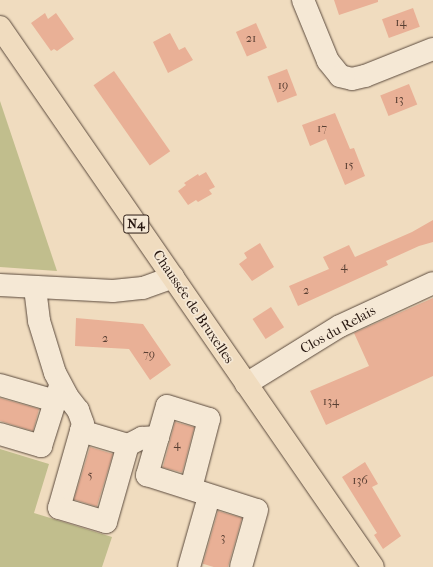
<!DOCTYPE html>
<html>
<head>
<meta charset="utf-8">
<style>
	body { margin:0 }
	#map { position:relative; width:433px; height:567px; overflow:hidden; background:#f0dcbf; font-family:"IM FELL French Canon",serif }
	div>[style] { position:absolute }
	.green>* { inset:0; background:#c1be8d }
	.building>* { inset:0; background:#e9b096; transform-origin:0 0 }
	.roads { filter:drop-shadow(0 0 1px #5b4a3d) drop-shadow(0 0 1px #5b4a3d) }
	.minor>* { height:22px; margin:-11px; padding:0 11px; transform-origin:11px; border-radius:11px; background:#f5e8d5 }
	.major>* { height:22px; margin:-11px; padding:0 11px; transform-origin:11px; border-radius:11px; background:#f0dcbf }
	span { translate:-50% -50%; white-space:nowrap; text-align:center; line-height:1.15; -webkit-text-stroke:3.5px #f5e8d5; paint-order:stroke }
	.number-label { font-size:12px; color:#593f33 }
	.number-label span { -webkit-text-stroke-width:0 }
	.shield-label span { padding:1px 3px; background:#f5e8d5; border:1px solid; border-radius:3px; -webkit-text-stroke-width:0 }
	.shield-label { font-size:13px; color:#291912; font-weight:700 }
	.street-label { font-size:14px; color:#291912 }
</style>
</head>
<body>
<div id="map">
	<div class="green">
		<div style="clip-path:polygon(0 101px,57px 271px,0 267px)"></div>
		<div style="clip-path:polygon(0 449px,49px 464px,34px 513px,112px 537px,102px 567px,0 567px)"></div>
	</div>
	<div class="building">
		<div style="clip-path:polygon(334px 0,378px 0,378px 2px,339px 15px)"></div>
		<div style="left:413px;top:8px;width:20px;height:33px;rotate:70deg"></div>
		<div style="clip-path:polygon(45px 13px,48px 19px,56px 13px,74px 39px,57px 51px,54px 49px,51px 51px,31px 23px)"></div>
		<div style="left:256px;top:23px;width:27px;height:22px;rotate:66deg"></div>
		<div style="clip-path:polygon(170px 33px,179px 50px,185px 47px,193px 60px,168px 73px,153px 42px)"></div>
		<div style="left:287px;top:69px;width:28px;height:21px;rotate:69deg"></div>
		<div style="left:114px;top:71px;width:98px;height:25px;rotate:55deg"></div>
		<div style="left:409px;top:84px;width:22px;height:31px;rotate:68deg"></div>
		<div style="clip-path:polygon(335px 113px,350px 149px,354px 148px,365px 176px,345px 185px,326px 139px,310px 146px,302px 125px)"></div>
		<div style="clip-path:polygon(206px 172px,215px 187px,209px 190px,212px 194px,198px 202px,196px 200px,188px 205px,178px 191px,186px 185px,184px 183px,198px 174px,199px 176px)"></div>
		<div style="clip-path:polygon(433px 220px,433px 242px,419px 246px,386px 261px,388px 265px,298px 306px,289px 286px,329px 269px,323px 257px,349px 245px,355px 257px,412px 232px)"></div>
		<div style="clip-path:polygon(260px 243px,274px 267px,252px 281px,239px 264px,247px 258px,244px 253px)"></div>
		<div style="clip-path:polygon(433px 298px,433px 376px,326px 425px,310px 391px,369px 366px,354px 333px)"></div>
		<div style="left:271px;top:307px;width:24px;height:22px;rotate:57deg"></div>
		<div style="clip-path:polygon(76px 318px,143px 324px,171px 365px,150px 380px,129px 349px,75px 346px)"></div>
		<div style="clip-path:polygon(0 398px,39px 409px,33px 431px,0 421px)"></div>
		<div style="left:175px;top:422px;width:20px;height:47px;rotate:15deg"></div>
		<div style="left:90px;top:447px;width:24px;height:55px;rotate:17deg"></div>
		<div style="clip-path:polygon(365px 462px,378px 484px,372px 487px,401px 536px,383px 549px,374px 535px,377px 533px,342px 477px)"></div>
		<div style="left:218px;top:511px;width:25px;height:55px;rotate:16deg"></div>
	</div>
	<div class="roads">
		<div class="minor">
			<div style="left:303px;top:0;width:66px;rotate:67.7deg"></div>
			<div style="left:328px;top:61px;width:19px;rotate:51deg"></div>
			<div style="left:340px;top:76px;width:12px;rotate:14deg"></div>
			<div style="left:352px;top:79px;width:13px;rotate:-13deg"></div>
			<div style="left:365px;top:76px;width:73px;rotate:-21.7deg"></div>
			<div style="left:0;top:285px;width:113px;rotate:3deg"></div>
			<div style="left:113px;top:291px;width:30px;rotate:-6deg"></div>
			<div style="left:143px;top:288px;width:32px;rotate:-20deg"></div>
			<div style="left:35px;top:288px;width:33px;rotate:83deg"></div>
			<div style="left:39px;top:321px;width:54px;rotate:72.9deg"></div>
			<div style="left:55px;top:373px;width:26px;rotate:62deg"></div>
			<div style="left:67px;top:396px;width:18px;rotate:52deg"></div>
			<div style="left:78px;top:410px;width:15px;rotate:70deg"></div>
			<div style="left:83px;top:424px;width:7px;rotate:106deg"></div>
			<div style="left:81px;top:431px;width:49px;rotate:16.6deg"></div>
			<div style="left:128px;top:445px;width:16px;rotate:-27deg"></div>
			<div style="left:142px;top:438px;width:16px;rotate:-4deg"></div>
			<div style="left:158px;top:437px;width:32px;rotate:-74deg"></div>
			<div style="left:167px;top:406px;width:44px;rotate:17.2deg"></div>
			<div style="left:209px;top:419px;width:71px;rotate:104.6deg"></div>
			<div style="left:246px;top:384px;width:110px;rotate:-31.7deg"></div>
			<div style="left:340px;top:326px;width:102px;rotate:-24.8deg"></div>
			<div style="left:0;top:385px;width:57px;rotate:16.2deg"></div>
			<div style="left:81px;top:431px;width:80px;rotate:105.9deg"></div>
			<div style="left:59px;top:508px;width:49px;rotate:16.6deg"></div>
			<div style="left:106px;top:522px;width:80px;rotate:-74.1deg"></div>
			<div style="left:0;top:434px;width:43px;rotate:16.3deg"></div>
			<div style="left:41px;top:446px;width:63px;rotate:-72.4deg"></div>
			<div style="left:158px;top:437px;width:40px;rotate:106deg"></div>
			<div style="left:147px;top:475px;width:115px;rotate:17.7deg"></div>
			<div style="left:257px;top:510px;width:59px;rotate:105.7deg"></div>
			<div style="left:189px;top:567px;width:73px;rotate:-74.1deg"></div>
		</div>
		<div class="major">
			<div style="left:0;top:27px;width:656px;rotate:55.37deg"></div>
		</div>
	</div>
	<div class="number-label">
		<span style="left:401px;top:23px">14</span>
		<span style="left:251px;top:39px">21</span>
		<span style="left:283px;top:86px">19</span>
		<span style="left:399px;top:100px">13</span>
		<span style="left:322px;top:129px">17</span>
		<span style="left:349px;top:166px">15</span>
		<span style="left:344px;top:267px">4</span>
		<span style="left:306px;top:291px">2</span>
		<span style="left:105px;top:339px">2</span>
		<span style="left:149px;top:355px">79</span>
		<span style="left:331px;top:402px">134</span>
		<span style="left:177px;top:445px">4</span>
		<span style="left:90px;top:476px">5</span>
		<span style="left:360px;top:481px">136</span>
		<span style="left:223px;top:538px">3</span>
	</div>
	<div class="shield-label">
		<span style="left:136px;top:224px">N4</span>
	</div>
	<div class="street-label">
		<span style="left:193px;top:307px;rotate:56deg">Chaussée de Bruxelles</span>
		<span style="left:338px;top:330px;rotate:-29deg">Clos du Relais</span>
	</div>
</div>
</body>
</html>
